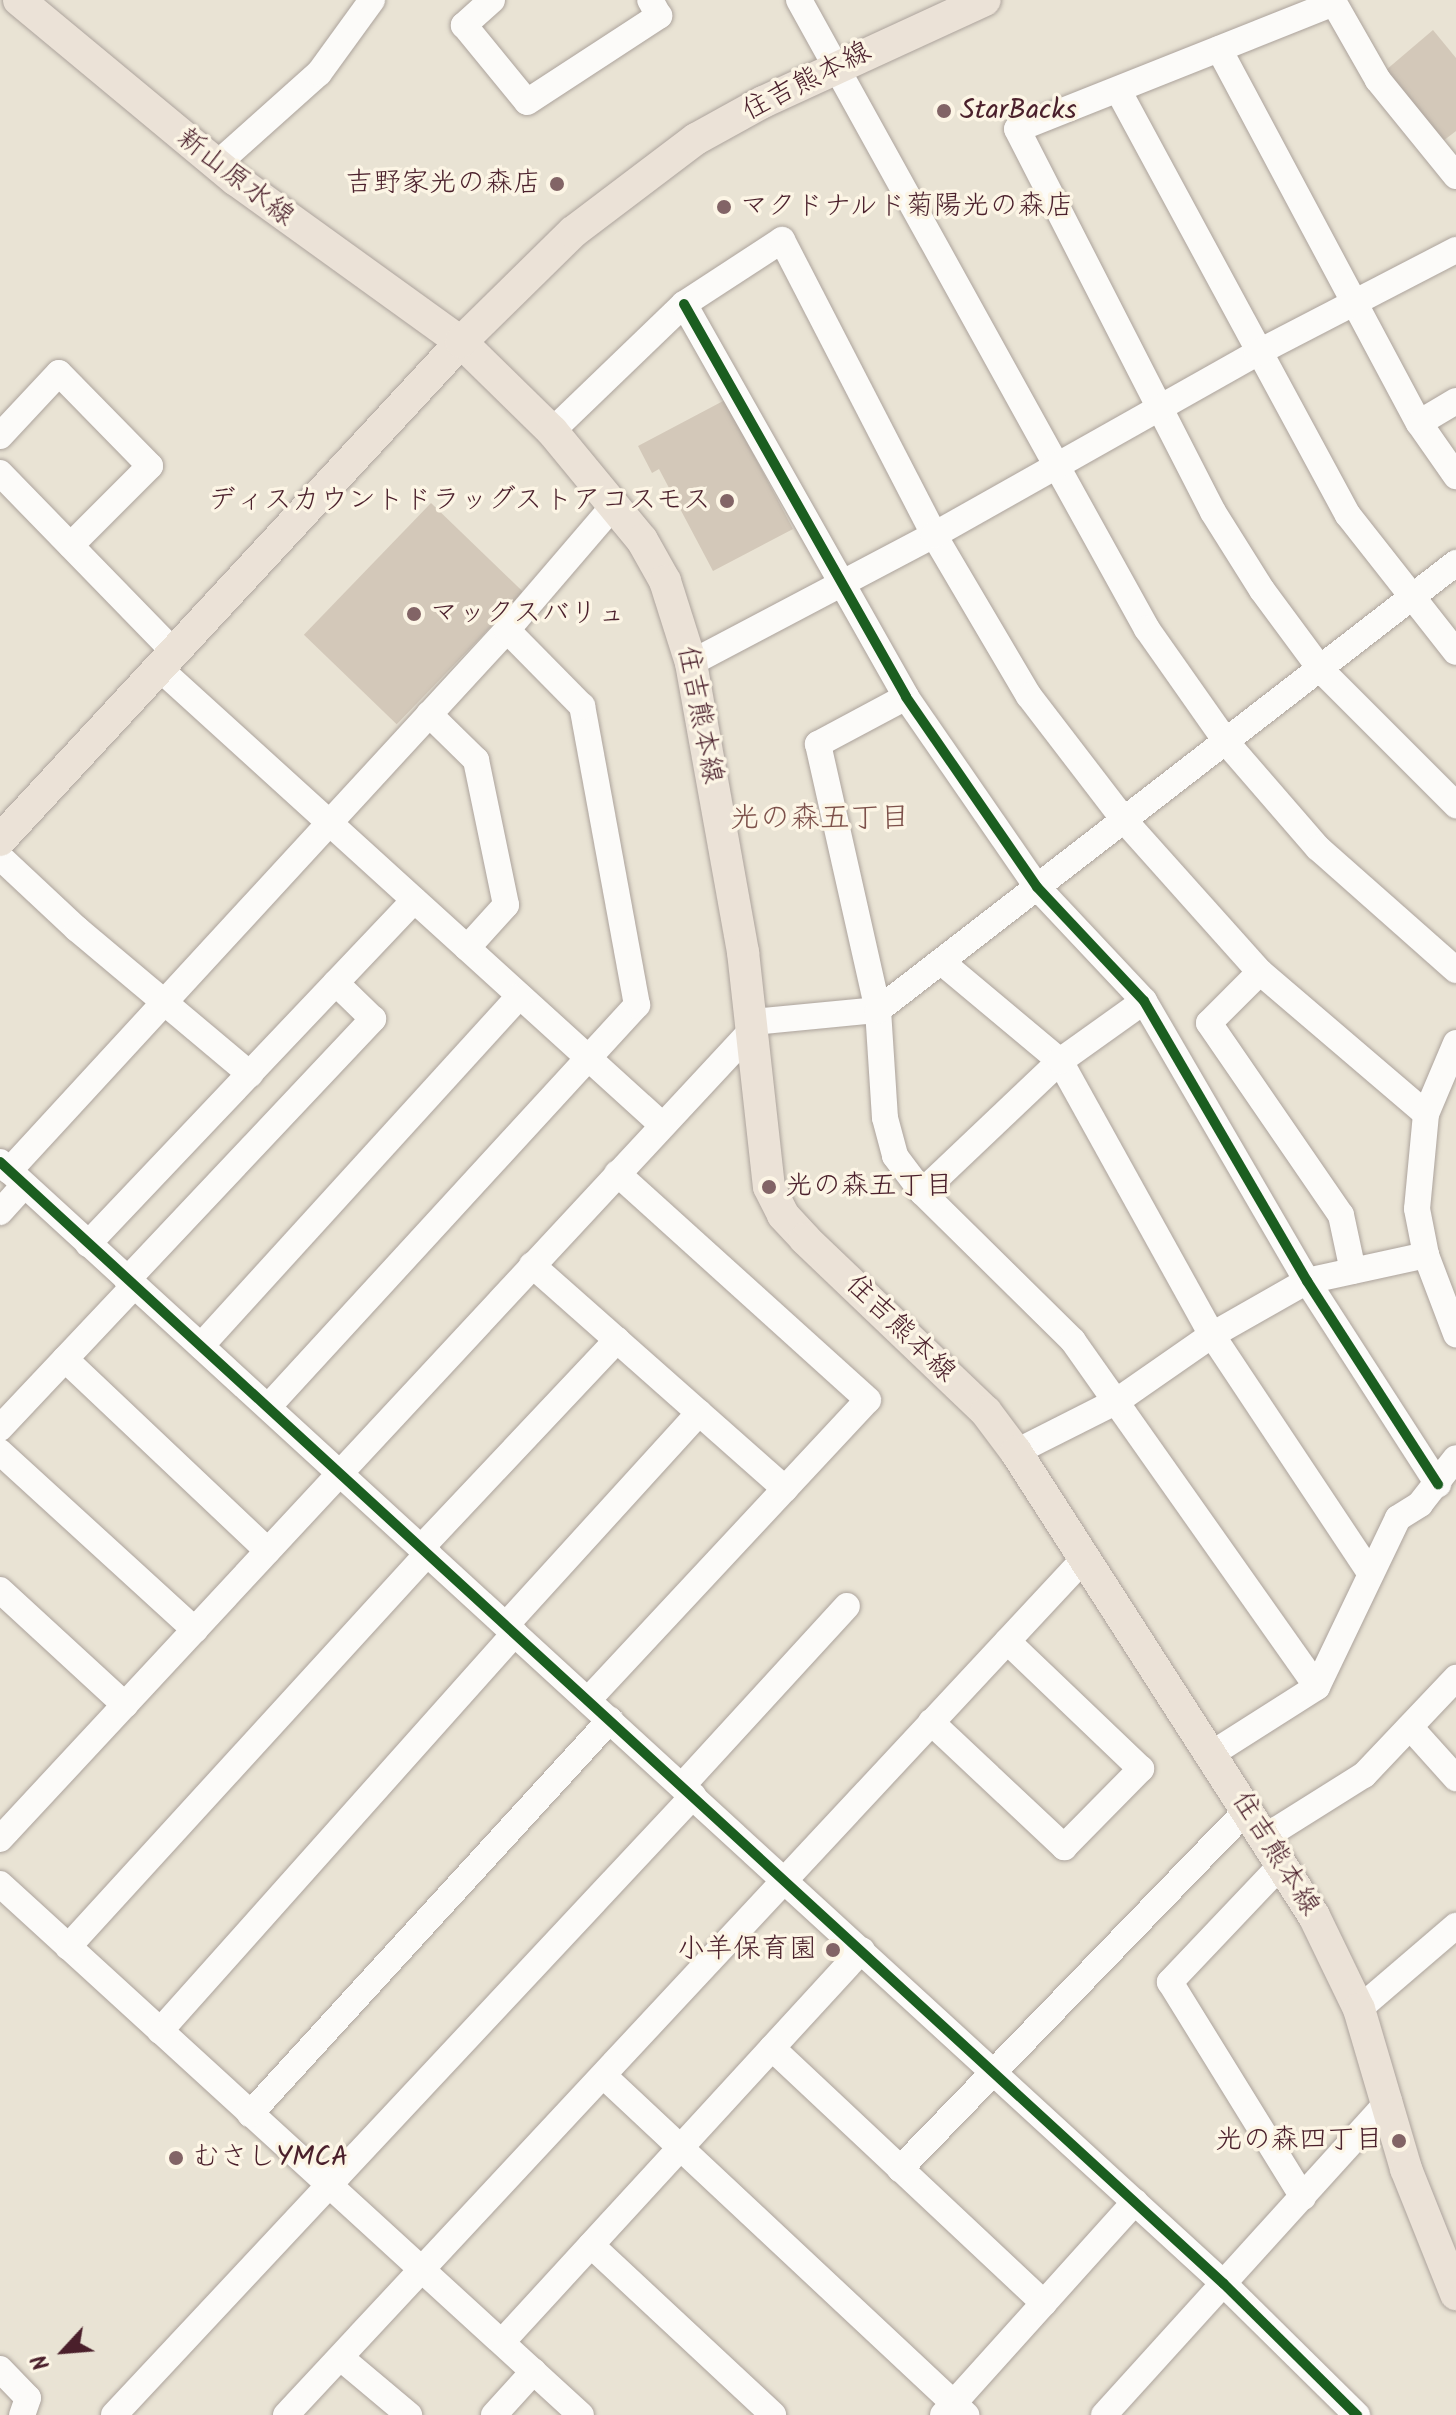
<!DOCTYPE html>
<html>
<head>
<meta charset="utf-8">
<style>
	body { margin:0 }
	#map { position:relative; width:1456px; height:2415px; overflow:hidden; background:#e9e3d4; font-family:Kalam,"Klee One",sans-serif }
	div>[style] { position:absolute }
	.building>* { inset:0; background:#d3c8b9; transform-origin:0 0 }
	.roads { filter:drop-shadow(0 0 2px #aca39c) drop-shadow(0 0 2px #aca39c) }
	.minor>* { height:26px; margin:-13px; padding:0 13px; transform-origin:13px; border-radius:13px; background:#fcfbf9 }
	.major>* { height:32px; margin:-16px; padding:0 16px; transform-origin:16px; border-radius:16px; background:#ebe2d7 }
	.cycleway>* { height:10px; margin:-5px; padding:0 5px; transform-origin:5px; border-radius:5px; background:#1b5e20 }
	.dots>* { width:22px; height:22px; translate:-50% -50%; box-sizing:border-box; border:4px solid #fcf5e5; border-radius:50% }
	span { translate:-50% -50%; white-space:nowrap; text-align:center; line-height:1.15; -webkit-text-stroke:7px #fcf5e5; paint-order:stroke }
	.street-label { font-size:28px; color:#4a1f2b }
	.poi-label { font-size:28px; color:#4a1f2b }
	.left { translate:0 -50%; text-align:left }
	.right { translate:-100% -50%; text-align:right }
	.neighbourhood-label { font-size:30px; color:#7d514b }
	.north { position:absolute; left:24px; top:2311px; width:80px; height:80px; -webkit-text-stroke:6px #fcf5e5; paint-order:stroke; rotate:244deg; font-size:22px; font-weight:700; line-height:32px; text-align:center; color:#4a1f2b }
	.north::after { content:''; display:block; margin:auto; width:28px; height:36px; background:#4a1f2b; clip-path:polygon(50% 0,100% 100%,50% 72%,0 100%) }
</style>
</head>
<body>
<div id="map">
	<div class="building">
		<div style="clip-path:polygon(1433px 30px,1456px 58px,1456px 131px,1443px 141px,1386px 70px)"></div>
		<div style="clip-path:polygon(725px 400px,793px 529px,713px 571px,659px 469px,652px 473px,638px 446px)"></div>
		<div style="left:431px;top:503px;width:129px;height:183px;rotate:44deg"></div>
	</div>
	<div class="roads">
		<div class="minor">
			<div style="left:492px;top:0;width:38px;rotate:138deg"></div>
			<div style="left:464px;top:25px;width:99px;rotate:50.7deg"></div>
			<div style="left:527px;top:102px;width:158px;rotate:-33.1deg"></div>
			<div style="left:659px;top:16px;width:18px;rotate:-119deg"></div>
			<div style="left:799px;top:0;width:719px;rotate:61.05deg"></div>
			<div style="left:1147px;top:629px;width:139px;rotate:54.9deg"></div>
			<div style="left:1227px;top:743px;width:139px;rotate:49.1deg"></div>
			<div style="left:1318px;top:848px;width:184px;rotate:41.5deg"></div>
			<div style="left:1219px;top:49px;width:424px;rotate:61.9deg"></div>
			<div style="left:1419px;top:423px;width:65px;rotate:55.1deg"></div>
			<div style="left:1118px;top:90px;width:483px;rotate:61.6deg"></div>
			<div style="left:1348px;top:515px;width:174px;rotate:51.8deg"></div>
			<div style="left:216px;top:165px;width:138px;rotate:-41.8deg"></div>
			<div style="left:319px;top:73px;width:90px;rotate:-54deg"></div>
			<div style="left:1456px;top:176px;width:124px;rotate:-129.1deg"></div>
			<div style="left:1378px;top:80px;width:89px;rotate:-119.7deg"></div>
			<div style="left:1334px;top:3px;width:341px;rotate:158.3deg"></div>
			<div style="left:1017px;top:129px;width:430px;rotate:62.9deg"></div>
			<div style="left:1213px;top:512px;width:92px;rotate:57.9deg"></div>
			<div style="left:1262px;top:590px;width:101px;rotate:53.5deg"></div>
			<div style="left:1322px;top:671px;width:190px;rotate:45deg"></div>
			<div style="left:684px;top:304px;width:451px;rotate:60.5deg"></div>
			<div style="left:906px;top:697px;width:231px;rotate:55.4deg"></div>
			<div style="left:1037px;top:887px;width:156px;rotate:46.8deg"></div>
			<div style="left:1144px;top:1001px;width:324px;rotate:59.8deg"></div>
			<div style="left:1307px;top:1281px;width:242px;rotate:57.2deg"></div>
			<div style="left:1419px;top:423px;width:43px;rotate:-30.7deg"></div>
			<div style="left:552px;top:431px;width:183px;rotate:-43.9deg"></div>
			<div style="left:684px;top:304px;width:117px;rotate:-33.1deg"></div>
			<div style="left:782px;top:240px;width:332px;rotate:62.7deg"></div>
			<div style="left:934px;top:535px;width:187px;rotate:59.5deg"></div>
			<div style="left:1029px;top:696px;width:156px;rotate:52.5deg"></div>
			<div style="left:1124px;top:820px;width:204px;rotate:48.2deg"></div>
			<div style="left:1260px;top:972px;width:218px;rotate:40.5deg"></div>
			<div style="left:0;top:436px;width:86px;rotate:-46.9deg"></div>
			<div style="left:59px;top:373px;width:130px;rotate:45.6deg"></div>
			<div style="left:150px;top:466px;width:112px;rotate:135deg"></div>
			<div style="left:0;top:473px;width:248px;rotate:45.8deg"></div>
			<div style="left:691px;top:663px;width:275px;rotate:-27.8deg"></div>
			<div style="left:934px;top:535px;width:371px;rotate:-29.4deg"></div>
			<div style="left:1257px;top:353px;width:224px;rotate:-27.4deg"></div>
			<div style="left:159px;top:668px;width:678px;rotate:42.25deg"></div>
			<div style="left:906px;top:697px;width:100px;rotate:151.9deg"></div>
			<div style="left:818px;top:744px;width:273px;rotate:77.3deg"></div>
			<div style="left:878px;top:1010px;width:108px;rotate:86.3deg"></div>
			<div style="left:885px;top:1118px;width:39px;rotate:75deg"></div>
			<div style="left:895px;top:1156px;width:45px;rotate:53.1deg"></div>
			<div style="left:922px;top:1192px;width:212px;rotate:44.6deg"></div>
			<div style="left:1073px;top:1341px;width:423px;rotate:54.8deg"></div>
			<div style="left:429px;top:714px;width:66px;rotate:44.4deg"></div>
			<div style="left:476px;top:760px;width:148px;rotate:78.3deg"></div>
			<div style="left:506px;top:905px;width:58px;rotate:132.2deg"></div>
			<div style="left:0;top:857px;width:105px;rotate:43.1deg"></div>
			<div style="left:77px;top:929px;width:226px;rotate:40deg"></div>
			<div style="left:944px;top:964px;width:151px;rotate:39.9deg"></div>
			<div style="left:1060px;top:1061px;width:313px;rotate:61deg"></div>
			<div style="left:1212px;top:1335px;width:283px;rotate:56.4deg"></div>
			<div style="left:1260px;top:972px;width:72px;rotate:135deg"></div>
			<div style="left:1209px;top:1023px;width:233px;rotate:55.5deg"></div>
			<div style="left:1341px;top:1215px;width:57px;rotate:77.9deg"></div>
			<div style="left:753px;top:1022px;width:126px;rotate:-5.5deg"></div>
			<div style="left:878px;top:1010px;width:731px;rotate:-37.72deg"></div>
			<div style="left:1456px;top:1043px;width:77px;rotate:112.9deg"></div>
			<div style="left:1426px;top:1114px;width:95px;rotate:95.4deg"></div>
			<div style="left:1417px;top:1209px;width:47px;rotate:78.9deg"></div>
			<div style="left:1426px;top:1255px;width:85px;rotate:69.2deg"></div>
			<div style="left:0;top:1162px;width:1660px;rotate:42.51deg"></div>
			<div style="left:1224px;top:2284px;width:187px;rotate:44.6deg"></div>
			<div style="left:9px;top:1171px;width:735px;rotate:-47.37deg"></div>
			<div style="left:507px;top:630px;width:166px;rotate:-49.4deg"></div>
			<div style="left:922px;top:1192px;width:190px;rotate:-43.5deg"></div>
			<div style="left:1060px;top:1061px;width:103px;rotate:-35.5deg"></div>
			<div style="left:0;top:1212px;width:36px;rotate:-48deg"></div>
			<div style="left:88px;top:1244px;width:474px;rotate:-46.5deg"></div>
			<div style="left:532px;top:1265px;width:338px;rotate:41.5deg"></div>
			<div style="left:127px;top:1280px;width:359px;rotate:-46.7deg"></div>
			<div style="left:373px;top:1019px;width:52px;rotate:-135.8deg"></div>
			<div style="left:201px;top:1346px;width:473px;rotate:-47.7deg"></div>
			<div style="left:65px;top:1359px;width:279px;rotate:43.4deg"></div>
			<div style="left:268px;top:1407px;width:546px;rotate:-47.45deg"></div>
			<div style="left:637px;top:1005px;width:304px;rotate:-100.4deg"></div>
			<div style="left:582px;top:706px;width:107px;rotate:-134.6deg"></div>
			<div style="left:0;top:1428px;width:195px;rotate:-46.7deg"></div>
			<div style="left:0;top:1452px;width:264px;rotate:42.4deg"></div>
			<div style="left:1016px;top:1452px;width:113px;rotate:-26.8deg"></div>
			<div style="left:1117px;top:1401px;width:116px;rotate:-34.8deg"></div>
			<div style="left:1212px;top:1335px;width:109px;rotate:-29.6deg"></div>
			<div style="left:1307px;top:1281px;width:122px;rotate:-12.3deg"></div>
			<div style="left:421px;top:1548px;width:286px;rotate:-46.7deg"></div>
			<div style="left:0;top:1590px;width:170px;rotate:42.6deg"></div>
			<div style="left:506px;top:1625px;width:287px;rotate:-47.7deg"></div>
			<div style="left:588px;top:1700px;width:410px;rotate:-47deg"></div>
			<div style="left:868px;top:1400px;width:338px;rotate:-137.9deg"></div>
			<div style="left:931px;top:1722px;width:183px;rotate:43.2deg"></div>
			<div style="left:1064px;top:1847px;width:110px;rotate:-45.4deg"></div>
			<div style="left:1141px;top:1769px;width:185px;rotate:-136.3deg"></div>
			<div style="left:1410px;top:1727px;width:69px;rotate:48deg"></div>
			<div style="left:1213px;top:1753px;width:123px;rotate:-32.4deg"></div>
			<div style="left:1317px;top:1687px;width:187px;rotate:-64.4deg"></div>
			<div style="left:1398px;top:1518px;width:26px;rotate:-32deg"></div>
			<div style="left:1420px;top:1504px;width:58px;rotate:-52deg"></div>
			<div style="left:682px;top:1786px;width:244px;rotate:-47.5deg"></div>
			<div style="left:1265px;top:1837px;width:117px;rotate:-32.1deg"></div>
			<div style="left:1364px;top:1775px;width:134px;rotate:-46.5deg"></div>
			<div style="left:0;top:1839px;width:1107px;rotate:-47.09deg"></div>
			<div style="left:1282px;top:1864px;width:163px;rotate:133.5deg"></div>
			<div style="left:1170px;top:1982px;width:253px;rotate:58.3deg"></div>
			<div style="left:0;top:1884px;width:787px;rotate:42.43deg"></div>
			<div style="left:68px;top:1947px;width:534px;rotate:-47.58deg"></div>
			<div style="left:1359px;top:2009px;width:128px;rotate:-40.6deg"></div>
			<div style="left:160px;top:2031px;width:533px;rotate:-48.27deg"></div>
			<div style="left:772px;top:2048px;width:373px;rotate:43.2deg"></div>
			<div style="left:605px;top:2077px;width:495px;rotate:43.1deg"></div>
			<div style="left:250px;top:2114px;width:534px;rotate:-47.58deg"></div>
			<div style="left:900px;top:2169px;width:501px;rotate:-45.97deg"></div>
			<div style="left:591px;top:2245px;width:249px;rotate:43deg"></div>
			<div style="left:502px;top:2342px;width:532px;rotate:-47.44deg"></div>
			<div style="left:341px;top:2358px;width:89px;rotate:40deg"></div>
			<div style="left:0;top:2369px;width:40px;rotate:46deg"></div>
			<div style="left:28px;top:2398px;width:18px;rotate:109deg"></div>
			<div style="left:114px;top:2415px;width:848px;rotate:-46.91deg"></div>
			<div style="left:286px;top:2415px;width:1172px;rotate:-47.01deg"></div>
			<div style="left:494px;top:2415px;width:59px;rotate:-47.7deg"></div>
			<div style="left:943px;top:2415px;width:287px;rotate:-48deg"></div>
			<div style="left:1104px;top:2415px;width:424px;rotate:-47.8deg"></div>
		</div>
		<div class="major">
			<div style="left:19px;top:0;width:282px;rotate:39.7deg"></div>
			<div style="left:236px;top:180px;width:277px;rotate:35.8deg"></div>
			<div style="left:461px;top:342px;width:127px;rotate:44.4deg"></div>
			<div style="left:552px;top:431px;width:141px;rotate:50.5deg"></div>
			<div style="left:642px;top:540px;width:47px;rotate:60.7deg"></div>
			<div style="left:665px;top:581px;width:86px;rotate:72.4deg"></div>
			<div style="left:691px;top:663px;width:294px;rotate:79.8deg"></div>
			<div style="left:743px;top:952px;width:236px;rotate:83.7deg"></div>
			<div style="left:769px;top:1187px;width:31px;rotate:63deg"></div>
			<div style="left:783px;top:1215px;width:33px;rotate:47deg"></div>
			<div style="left:805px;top:1239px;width:250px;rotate:43.7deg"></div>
			<div style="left:986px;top:1412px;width:50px;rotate:53.1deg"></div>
			<div style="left:1016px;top:1452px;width:551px;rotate:57.29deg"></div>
			<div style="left:1314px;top:1916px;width:103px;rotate:64.2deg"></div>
			<div style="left:1359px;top:2009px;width:167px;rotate:73.6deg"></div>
			<div style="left:1406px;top:2169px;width:135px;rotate:68.2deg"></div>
			<div style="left:0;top:840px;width:679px;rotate:-47.21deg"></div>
			<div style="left:461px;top:342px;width:157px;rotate:-44.5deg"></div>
			<div style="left:573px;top:232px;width:154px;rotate:-37.1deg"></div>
			<div style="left:696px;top:139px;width:77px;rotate:-28.9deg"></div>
			<div style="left:763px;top:102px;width:244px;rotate:-24.7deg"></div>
		</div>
	</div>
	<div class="cycleway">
		<div style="left:684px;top:304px;width:451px;rotate:60.5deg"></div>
		<div style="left:906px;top:697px;width:231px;rotate:55.4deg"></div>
		<div style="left:1037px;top:887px;width:156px;rotate:46.8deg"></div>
		<div style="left:1144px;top:1001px;width:324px;rotate:59.8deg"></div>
		<div style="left:1307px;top:1281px;width:242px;rotate:57.2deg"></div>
		<div style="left:0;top:1162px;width:1660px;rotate:42.51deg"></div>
		<div style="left:1224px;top:2284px;width:187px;rotate:44.6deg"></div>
	</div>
	<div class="dots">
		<div style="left:944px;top:111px;background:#826466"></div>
		<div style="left:557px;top:184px;background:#826466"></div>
		<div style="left:724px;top:207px;background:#826466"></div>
		<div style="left:727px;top:501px;background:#826466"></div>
		<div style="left:414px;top:614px;background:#826466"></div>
		<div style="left:769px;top:1187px;background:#826466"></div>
		<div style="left:833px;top:1950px;background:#826466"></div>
		<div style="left:1399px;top:2141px;background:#826466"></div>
		<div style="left:176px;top:2158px;background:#826466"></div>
	</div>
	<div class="street-label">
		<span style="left:807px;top:82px;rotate:-27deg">住吉熊本線</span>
		<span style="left:235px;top:178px;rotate:38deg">新山原水線</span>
		<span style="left:699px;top:715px;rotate:79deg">住吉熊本線</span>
		<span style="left:900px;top:1329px;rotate:44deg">住吉熊本線</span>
		<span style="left:1275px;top:1854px;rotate:58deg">住吉熊本線</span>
	</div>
	<div class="poi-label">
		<span class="left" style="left:960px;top:111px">StarBacks</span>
		<span class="right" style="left:541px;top:184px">吉野家光の森店</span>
		<span class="left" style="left:740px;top:207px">マクドナルド菊陽光の森店</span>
		<span class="right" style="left:711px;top:501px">ディスカウントドラッグストアコスモス</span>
		<span class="left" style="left:430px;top:614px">マックスバリュ</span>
		<span class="left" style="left:785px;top:1187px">光の森五丁目</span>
		<span class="right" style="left:817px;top:1950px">小羊保育園</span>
		<span class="right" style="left:1383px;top:2141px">光の森四丁目</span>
		<span class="left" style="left:192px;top:2158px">むさしYMCA</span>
	</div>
	<div class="neighbourhood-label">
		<span style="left:820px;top:819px">光の森五丁目</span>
	</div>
	<div class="north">N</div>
</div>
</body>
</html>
